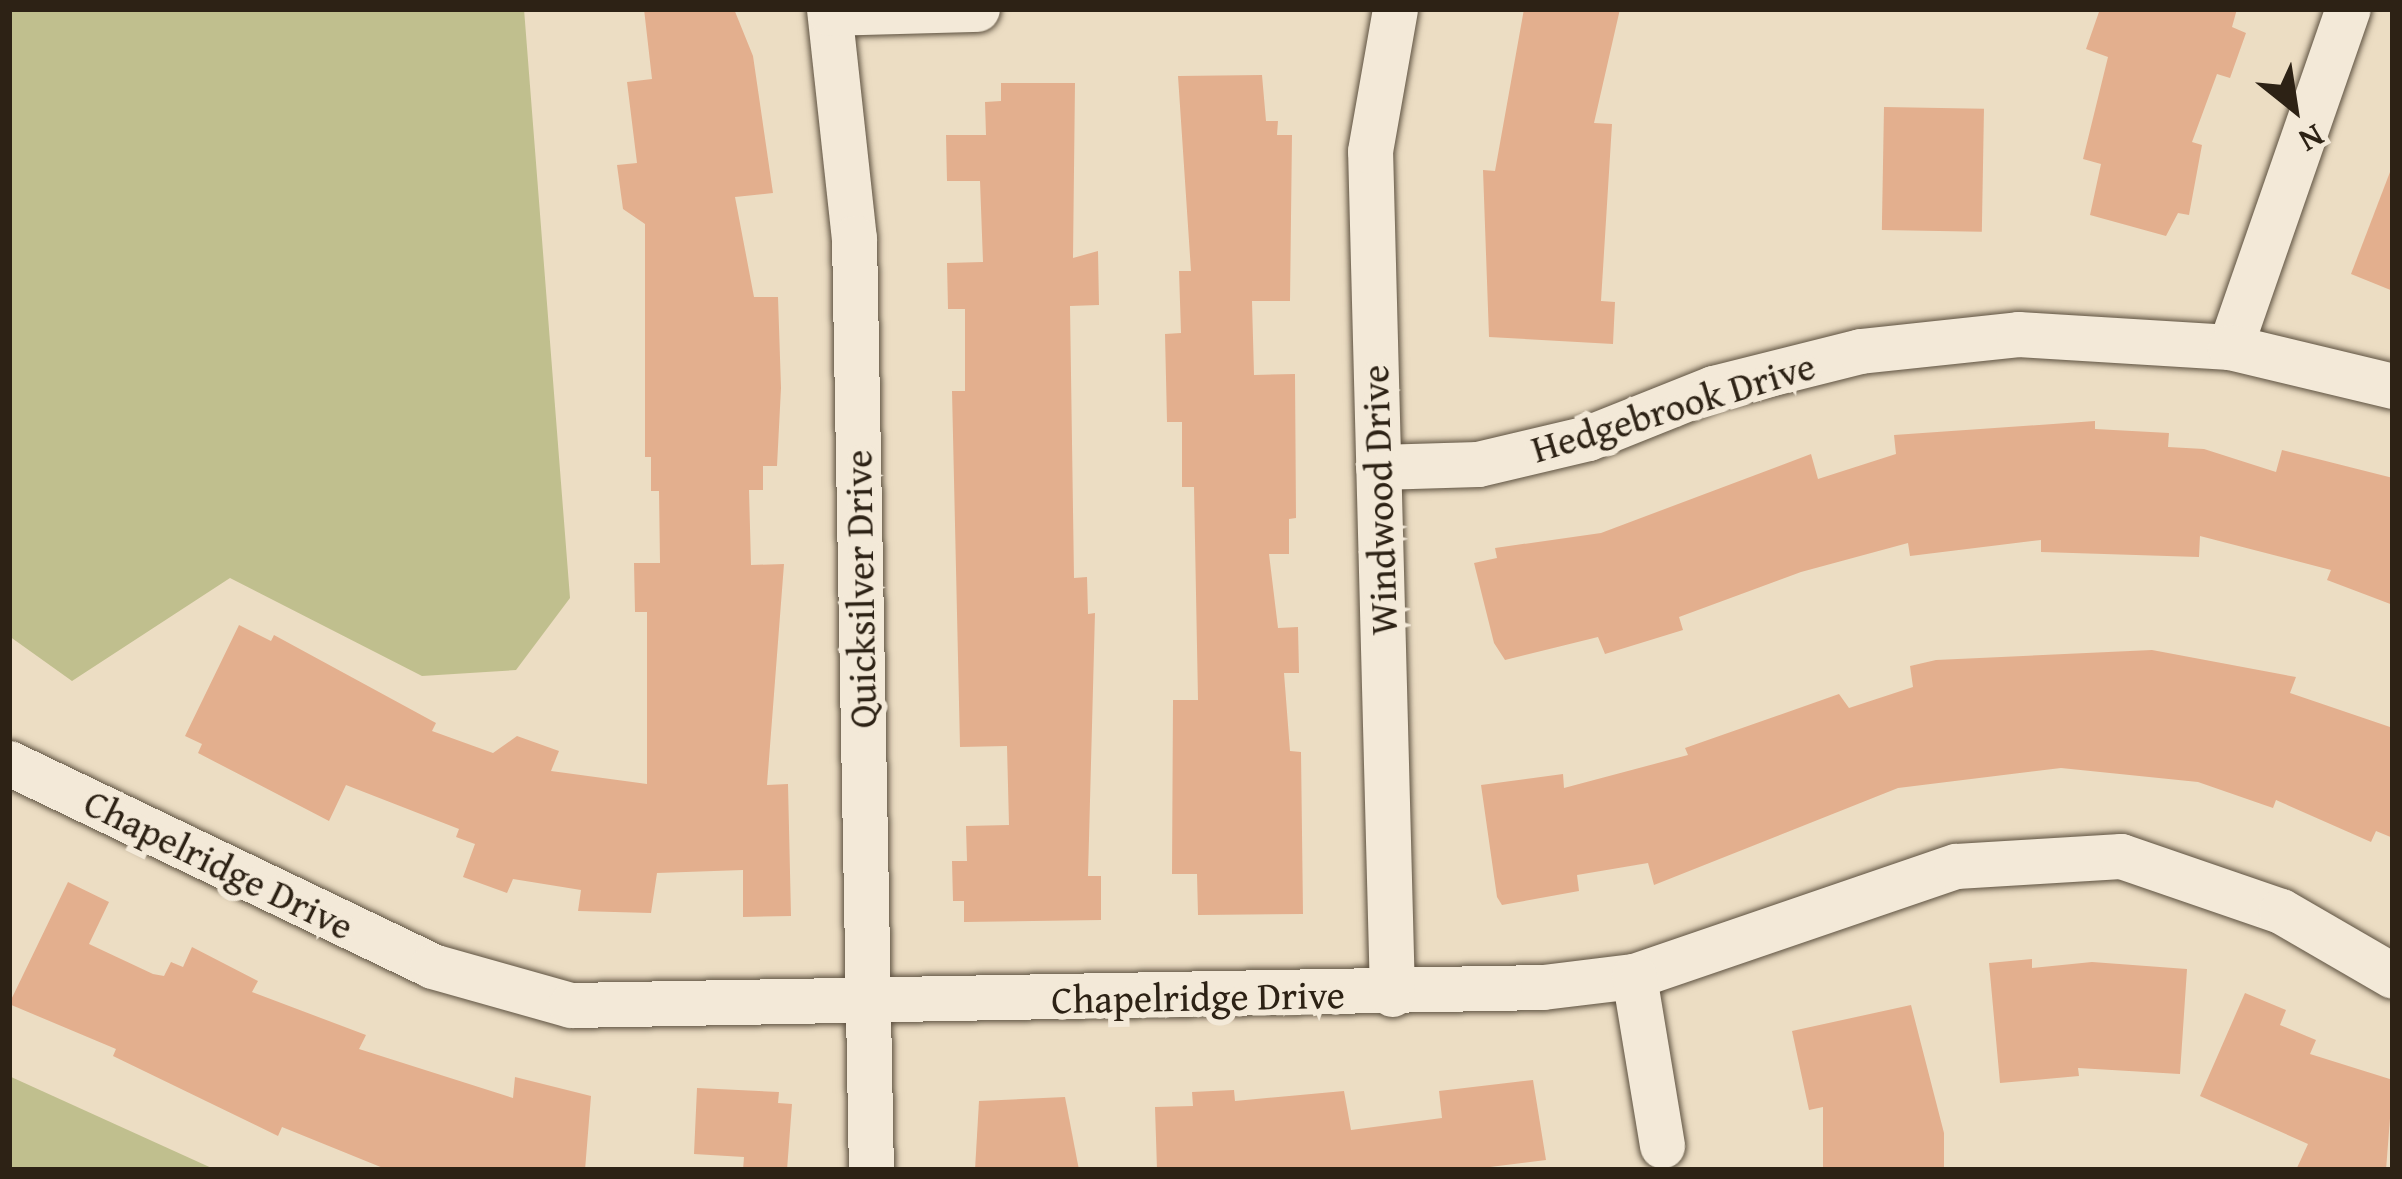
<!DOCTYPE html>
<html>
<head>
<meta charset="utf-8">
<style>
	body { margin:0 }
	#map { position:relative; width:2402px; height:1179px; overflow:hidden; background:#ecddc3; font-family:"Gentium Book Plus",serif }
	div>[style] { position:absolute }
	.green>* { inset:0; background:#c0bf8e }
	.building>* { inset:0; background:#e3af8e; transform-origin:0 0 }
	.roads { filter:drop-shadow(0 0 3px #5d5140) drop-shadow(0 0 3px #5d5140) }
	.minor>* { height:45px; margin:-22.5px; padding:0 22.5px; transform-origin:22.5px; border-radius:22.5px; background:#f3e9d8 }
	span { translate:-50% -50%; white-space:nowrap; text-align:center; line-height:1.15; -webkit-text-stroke:12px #f3e9d8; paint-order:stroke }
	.street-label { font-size:39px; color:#2d2215 }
	.frame { position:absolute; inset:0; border:12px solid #2d2215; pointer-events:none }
	.north { position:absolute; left:2234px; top:48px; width:120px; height:120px; -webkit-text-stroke:9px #f3e9d8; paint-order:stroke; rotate:150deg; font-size:33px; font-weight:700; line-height:48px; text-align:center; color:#2d2215 }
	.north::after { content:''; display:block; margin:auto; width:42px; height:54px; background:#2d2215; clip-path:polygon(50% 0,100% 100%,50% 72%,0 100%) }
</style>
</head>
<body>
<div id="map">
	<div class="green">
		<div style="clip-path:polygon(9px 9px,524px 9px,570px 598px,516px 670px,422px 676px,230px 578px,72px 681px,9px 636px)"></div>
		<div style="clip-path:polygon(9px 1076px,216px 1170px,9px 1170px)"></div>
	</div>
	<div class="building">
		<div style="clip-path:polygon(644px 9px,734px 9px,753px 56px,773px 193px,735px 197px,754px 297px,778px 297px,781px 388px,777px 466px,763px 466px,763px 490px,749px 490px,751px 565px,784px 564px,767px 785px,788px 784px,791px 916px,743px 917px,743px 870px,657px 873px,651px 913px,578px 911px,581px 890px,513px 879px,507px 893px,463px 877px,475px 844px,456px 837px,459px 829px,346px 785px,329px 821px,198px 753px,202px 744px,185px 736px,239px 625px,271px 641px,274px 635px,436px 723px,432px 731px,493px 753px,517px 736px,559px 751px,551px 771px,647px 784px,647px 612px,635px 612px,634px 563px,660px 563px,659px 491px,651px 491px,651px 457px,645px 457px,645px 224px,623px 209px,617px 165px,637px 163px,627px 82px,652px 79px)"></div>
		<div style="clip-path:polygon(1524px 9px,1620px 9px,1594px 123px,1612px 124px,1601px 301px,1615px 302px,1613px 344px,1489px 337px,1483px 170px,1495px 171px)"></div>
		<div style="clip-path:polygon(2100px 9px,2237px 9px,2232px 27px,2246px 33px,2230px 78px,2217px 74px,2192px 142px,2202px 145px,2189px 215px,2178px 213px,2166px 236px,2090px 215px,2101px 164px,2083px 159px,2108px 57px,2086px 49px)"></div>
		<div style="clip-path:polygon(1262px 75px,1266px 121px,1278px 121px,1277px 135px,1292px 135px,1290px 301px,1252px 301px,1254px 375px,1295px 374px,1296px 518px,1289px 519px,1289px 554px,1269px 554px,1278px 628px,1298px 627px,1299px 673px,1284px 673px,1290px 751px,1301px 752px,1303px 914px,1198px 915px,1197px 874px,1172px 874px,1173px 700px,1198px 700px,1194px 487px,1182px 487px,1182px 422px,1167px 422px,1165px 334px,1181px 333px,1179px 271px,1191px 271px,1178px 76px)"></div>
		<div style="clip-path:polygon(1001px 83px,1075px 83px,1073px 258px,1098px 251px,1099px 305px,1070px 306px,1074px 578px,1087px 577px,1088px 614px,1095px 613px,1088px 876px,1101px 876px,1101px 920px,964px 922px,964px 901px,953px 901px,952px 861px,967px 861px,966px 826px,1009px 825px,1007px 746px,960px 747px,952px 391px,965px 391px,965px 309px,948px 309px,947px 263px,983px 262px,980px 181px,947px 181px,946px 135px,986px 135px,985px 102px,1001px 101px)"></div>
		<div style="left:1884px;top:107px;width:100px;height:123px;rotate:1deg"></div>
		<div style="clip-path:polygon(2390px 172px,2393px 173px,2393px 291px,2351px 274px)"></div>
		<div style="clip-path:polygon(2095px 421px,2095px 429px,2169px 433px,2168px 447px,2204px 449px,2276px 472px,2282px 450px,2393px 478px,2393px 605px,2327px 580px,2331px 570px,2200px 536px,2199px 557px,2041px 552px,2041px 540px,1910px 556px,1908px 543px,1801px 572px,1679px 617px,1683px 630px,1605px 654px,1598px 637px,1505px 660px,1494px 643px,1474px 563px,1497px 558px,1495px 548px,1601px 533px,1811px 454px,1818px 479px,1896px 454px,1894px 435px)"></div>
		<div style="clip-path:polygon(2152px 650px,2296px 677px,2290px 693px,2393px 728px,2393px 838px,2376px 831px,2371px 842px,2276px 800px,2273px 808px,2198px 782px,2061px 768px,1898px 788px,1654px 885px,1648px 863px,1577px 875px,1579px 891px,1502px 905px,1497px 897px,1481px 785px,1563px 774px,1564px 788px,1688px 755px,1685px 748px,1839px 694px,1849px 708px,1913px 687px,1910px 666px,1936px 660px)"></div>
		<div style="clip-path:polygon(68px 882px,109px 902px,89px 944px,153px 974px,164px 976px,171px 962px,183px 967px,192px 947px,258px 981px,252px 992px,366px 1035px,359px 1049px,513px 1098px,515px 1077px,591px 1096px,585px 1170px,388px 1170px,282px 1127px,278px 1136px,113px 1056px,116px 1049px,9px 1004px)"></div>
		<div style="clip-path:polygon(2032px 959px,2032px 968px,2092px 962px,2187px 969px,2180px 1074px,2078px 1068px,2079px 1076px,2000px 1083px,1989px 963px)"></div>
		<div style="clip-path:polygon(2245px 993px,2286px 1010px,2280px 1025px,2316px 1040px,2310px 1054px,2393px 1080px,2386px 1170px,2296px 1170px,2308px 1144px,2200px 1096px)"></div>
		<div style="clip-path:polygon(1911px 1005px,1944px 1133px,1944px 1170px,1823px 1170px,1823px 1107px,1809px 1110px,1792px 1031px)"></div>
		<div style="clip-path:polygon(1533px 1080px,1546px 1160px,1466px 1170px,1157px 1170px,1155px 1107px,1193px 1106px,1192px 1092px,1234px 1090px,1235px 1101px,1344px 1091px,1351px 1130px,1442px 1118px,1439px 1091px)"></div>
		<div style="clip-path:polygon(697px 1088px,779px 1092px,778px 1103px,792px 1104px,787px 1170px,743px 1170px,744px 1157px,694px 1154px)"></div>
		<div style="clip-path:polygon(1065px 1097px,1079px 1170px,975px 1170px,979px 1101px)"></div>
	</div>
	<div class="roads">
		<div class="minor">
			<div style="left:829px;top:9px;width:230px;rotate:83.8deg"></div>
			<div style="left:854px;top:238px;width:932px;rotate:88.96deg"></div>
			<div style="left:830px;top:13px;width:147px;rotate:-1.6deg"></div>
			<div style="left:2230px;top:347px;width:358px;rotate:-70.8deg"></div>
			<div style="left:1378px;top:467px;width:100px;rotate:-1.7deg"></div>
			<div style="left:1478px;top:464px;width:113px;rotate:-13.3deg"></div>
			<div style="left:1588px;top:438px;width:135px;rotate:-21.8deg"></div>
			<div style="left:1713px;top:388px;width:152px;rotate:-14.1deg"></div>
			<div style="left:1860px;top:351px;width:159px;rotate:-6.1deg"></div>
			<div style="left:2018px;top:334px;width:212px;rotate:3.5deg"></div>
			<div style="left:2230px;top:347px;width:168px;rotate:13.5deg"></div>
			<div style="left:9px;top:763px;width:469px;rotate:25.6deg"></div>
			<div style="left:432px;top:966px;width:144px;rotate:15.7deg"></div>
			<div style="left:571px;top:1005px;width:972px;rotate:-1.06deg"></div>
			<div style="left:1543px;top:987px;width:92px;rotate:-6.9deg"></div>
			<div style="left:1634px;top:976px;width:340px;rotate:-18.9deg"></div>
			<div style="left:1956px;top:866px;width:165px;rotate:-3.5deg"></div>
			<div style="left:2121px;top:856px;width:169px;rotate:19deg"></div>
			<div style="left:2281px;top:911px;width:129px;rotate:30.1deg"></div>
			<div style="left:1634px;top:976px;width:172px;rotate:80.6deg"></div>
			<div style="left:1392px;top:994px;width:843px;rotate:-91.49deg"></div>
			<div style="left:1370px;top:151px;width:144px;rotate:-80deg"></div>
		</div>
	</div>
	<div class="street-label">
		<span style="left:1673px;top:407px;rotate:-17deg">Hedgebrook Drive</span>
		<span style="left:1379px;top:500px;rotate:-92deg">Windwood Drive</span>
		<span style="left:860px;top:589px;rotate:-91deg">Quicksilver Drive</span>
		<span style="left:219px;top:864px;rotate:26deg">Chapelridge Drive</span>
		<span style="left:1198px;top:997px;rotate:-1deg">Chapelridge Drive</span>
	</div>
	<div class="frame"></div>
	<div class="north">N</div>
</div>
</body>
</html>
